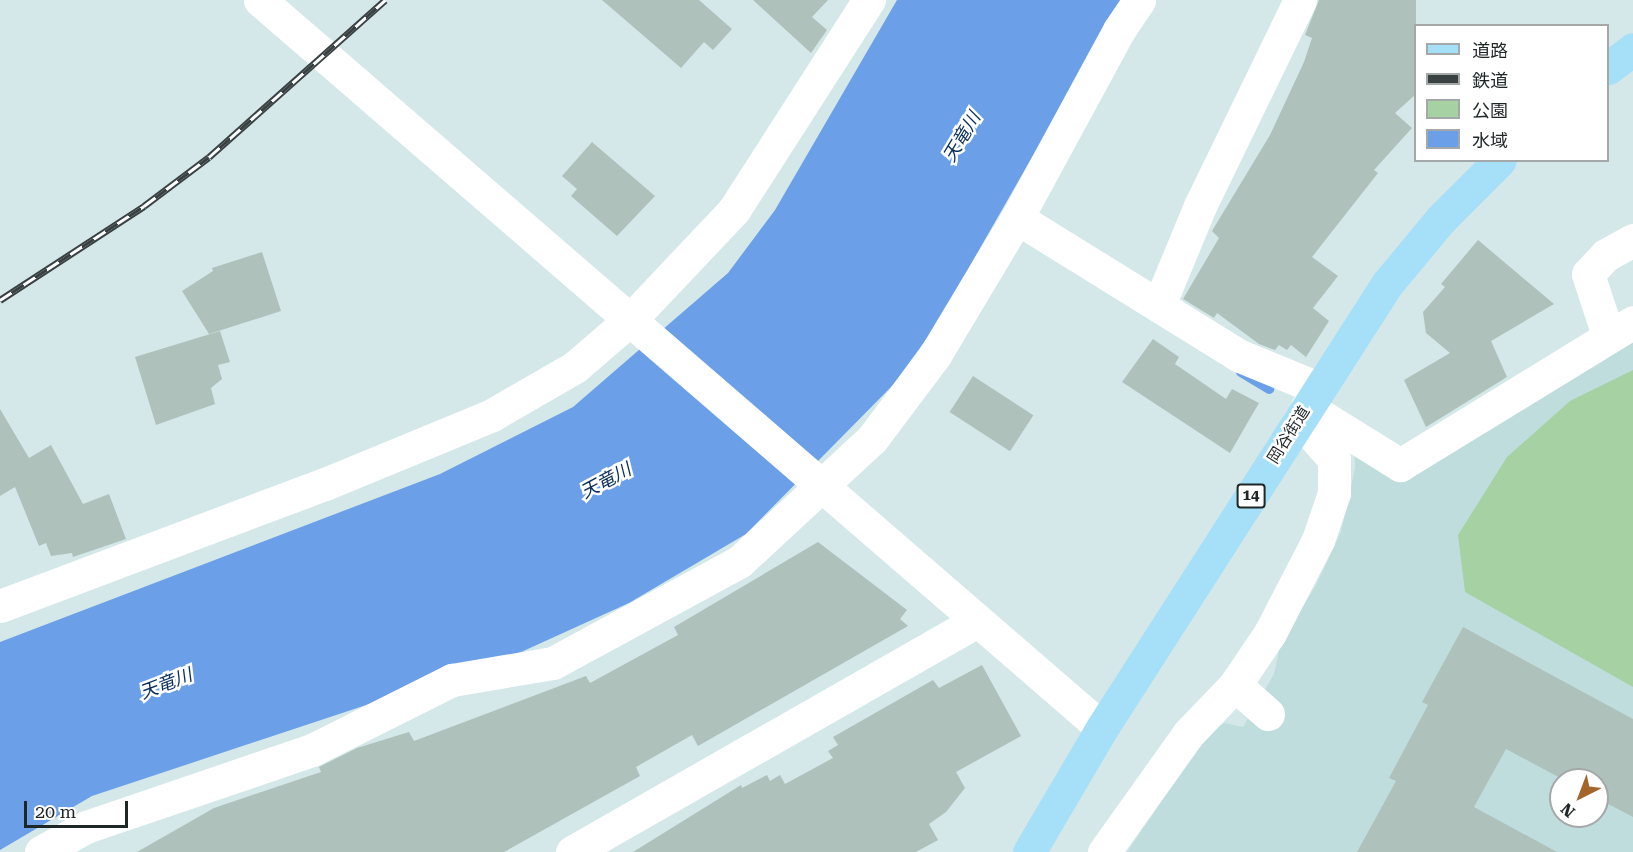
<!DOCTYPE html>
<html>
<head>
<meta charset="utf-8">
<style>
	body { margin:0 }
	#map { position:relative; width:1633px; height:852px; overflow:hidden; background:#d4e8e9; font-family:"Roboto Serif","Noto Sans JP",serif }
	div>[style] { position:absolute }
	.built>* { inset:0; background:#c0ddde }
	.green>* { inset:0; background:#a5d1a3 }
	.water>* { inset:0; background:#6ba0e8 }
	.stream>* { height:10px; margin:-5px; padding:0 5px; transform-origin:5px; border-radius:5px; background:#6ba0e8 }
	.building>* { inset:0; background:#afc1bb; transform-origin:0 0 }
	.minor>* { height:33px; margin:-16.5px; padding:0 16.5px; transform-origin:16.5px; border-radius:16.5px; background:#fff }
	.major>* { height:33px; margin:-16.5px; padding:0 16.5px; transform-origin:16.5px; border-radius:16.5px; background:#a6dff8 }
	.rail>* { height:7px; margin-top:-3.5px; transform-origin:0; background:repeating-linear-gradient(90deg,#fff 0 14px,#394142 0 28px); box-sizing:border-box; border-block:2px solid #394142 }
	span { translate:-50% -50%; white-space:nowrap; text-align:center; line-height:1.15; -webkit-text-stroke:5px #fff; paint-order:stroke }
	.shield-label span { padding:2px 4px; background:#fff; border:2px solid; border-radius:4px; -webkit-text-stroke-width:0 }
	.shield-label { font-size:15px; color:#1f2626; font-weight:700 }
	.street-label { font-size:16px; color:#1f2626 }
	.water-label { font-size:18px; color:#0a2e5b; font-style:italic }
	.legend { position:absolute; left:1414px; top:24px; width:195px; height:138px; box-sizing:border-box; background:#fff; border:2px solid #a5a8a8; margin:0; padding:8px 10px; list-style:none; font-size:18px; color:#1f2626 }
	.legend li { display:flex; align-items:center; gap:12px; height:30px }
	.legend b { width:30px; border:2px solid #a5a8a8 }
	.north { position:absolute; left:1549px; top:768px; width:60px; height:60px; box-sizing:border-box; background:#fff; border:2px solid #a5a8a8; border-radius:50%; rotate:222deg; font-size:16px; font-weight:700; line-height:24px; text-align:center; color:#1f2626 }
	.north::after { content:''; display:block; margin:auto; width:21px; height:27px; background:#a4652d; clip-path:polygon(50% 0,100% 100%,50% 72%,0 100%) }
	.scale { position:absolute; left:24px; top:801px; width:104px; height:27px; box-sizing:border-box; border:3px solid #1f2626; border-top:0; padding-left:8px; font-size:18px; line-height:21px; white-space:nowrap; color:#1f2626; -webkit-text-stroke:4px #fff; paint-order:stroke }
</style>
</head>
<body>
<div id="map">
	<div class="built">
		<div style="clip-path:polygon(evenodd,1633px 332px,1633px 852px,1127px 852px,1209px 731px,1225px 723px,1243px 727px,1274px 674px,1281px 642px,1316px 585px,1341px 532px,1355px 468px,1354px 441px,1407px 471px,1633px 332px,1561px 780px,1597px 780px,1597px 816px,1561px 816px,1561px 780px)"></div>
	</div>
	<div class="green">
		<div style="clip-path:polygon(1633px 370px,1633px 687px,1465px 592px,1458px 535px,1507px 457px,1570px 401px)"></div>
	</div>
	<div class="water">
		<div style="clip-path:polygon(897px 0,1122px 0,935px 327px,893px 385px,746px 534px,629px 603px,508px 658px,92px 796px,0 850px,0 642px,440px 474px,573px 407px,728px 273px,775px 210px)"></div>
	</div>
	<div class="stream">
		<div style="left:1241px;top:372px;width:33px;rotate:31deg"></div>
	</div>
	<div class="building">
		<div style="clip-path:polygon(602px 0,699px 0,732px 29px,713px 50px,704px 42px,681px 68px)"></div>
		<div style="clip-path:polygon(753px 0,828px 0,812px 17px,827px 30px,811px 53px)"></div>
		<div style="clip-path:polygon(1319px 0,1416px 0,1416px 94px,1395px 113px,1412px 128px,1374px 170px,1378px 173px,1312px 257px,1338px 276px,1313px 308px,1329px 321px,1306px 357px,1291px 345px,1287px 350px,1279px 345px,1275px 350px,1259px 344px,1217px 313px,1214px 318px,1183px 299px,1219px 238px,1212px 231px,1270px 135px,1304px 62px,1312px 38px,1305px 35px)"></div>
		<div style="clip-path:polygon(592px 142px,655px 196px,617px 236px,571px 196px,577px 189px,562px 176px)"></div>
		<div style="clip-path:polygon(1478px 240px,1554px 304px,1491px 341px,1507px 377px,1426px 427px,1404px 380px,1450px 353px,1426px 333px,1423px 312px,1445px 287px,1441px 284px)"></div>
		<div style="clip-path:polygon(262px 252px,281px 311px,209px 334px,182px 291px,213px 271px,212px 268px)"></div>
		<div style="clip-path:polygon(220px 331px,230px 362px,218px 365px,222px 379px,211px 388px,215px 404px,156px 425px,135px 357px)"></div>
		<div style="clip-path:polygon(1153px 339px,1179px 357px,1175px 364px,1226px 399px,1232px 389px,1259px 403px,1230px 453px,1122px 382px)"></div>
		<div style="left:973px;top:376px;width:72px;height:43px;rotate:33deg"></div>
		<div style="clip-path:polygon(0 409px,29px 458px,51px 445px,83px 504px,109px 494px,126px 539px,73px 557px,72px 553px,51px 556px,46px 543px,39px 546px,15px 487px,0 496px)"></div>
		<div style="clip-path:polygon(818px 542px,907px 610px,900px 619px,908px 626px,698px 746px,692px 735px,636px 767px,640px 776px,504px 852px,137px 852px,214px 808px,321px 772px,319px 767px,357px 748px,409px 732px,414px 741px,586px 676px,590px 683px,678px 635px,674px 627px)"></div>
		<div style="clip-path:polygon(1463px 627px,1633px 719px,1633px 817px,1597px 798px,1597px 780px,1564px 780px,1506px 749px,1474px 807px,1557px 852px,1357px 852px,1396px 781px,1389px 778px,1428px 705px,1422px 702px)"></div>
		<div style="clip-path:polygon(982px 665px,1021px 736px,956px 772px,965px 788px,946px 812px,929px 824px,938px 840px,916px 852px,633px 852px,741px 785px,742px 788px,767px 775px,770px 781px,780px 775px,785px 784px,833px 758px,828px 751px,838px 745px,833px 737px,933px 680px,939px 688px)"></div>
	</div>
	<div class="minor">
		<div style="left:260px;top:0;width:1113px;rotate:40.85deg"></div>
		<div style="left:1017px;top:218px;width:214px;rotate:-61.5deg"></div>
		<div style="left:1119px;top:30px;width:36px;rotate:-56deg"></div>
		<div style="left:1159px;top:305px;width:107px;rotate:-67.5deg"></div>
		<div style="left:1200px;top:206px;width:229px;rotate:-64.1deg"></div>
		<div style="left:1608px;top:335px;width:64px;rotate:-108.2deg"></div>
		<div style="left:1588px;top:274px;width:26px;rotate:-47deg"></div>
		<div style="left:1606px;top:255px;width:31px;rotate:-29deg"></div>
		<div style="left:1307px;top:407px;width:110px;rotate:31.9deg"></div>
		<div style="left:1400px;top:465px;width:273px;rotate:-31.5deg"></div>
		<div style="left:0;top:606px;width:347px;rotate:-20.6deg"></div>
		<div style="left:325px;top:484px;width:181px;rotate:-22.4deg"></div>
		<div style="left:492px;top:415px;width:96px;rotate:-30deg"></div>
		<div style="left:575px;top:367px;width:75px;rotate:-40.7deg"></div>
		<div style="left:632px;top:318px;width:149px;rotate:-46.6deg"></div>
		<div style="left:734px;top:210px;width:250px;rotate:-57.3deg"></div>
		<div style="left:1235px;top:685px;width:44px;rotate:41.3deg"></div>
		<div style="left:41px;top:852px;width:51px;rotate:-29.1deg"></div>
		<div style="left:86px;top:827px;width:239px;rotate:-18.8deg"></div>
		<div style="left:312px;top:750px;width:157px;rotate:-26.6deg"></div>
		<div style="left:452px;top:680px;width:102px;rotate:-9.6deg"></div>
		<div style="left:553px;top:663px;width:212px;rotate:-28.5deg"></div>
		<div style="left:739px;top:562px;width:181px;rotate:-42.8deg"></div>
		<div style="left:872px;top:439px;width:105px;rotate:-53.1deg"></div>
		<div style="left:935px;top:355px;width:160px;rotate:-59.1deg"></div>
		<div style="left:1017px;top:218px;width:262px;rotate:31.8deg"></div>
		<div style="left:1240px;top:356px;width:84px;rotate:22.3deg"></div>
		<div style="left:572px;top:852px;width:465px;rotate:-29.7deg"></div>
		<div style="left:1104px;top:852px;width:146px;rotate:-54.5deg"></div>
		<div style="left:1189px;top:733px;width:66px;rotate:-46.2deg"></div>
		<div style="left:1235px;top:685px;width:63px;rotate:-56.1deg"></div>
		<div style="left:1270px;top:633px;width:105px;rotate:-62.7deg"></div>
		<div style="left:1318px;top:540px;width:50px;rotate:-71.2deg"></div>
		<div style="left:1334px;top:493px;width:34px;rotate:-90deg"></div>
		<div style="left:1334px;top:459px;width:52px;rotate:-131.9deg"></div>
	</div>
	<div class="major">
		<div style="left:1608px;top:68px;width:31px;rotate:-37deg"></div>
		<div style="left:1029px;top:852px;width:144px;rotate:-59.5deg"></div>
		<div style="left:1102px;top:728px;width:528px;rotate:-57.3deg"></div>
		<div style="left:1387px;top:284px;width:85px;rotate:-50.3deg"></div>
		<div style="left:1441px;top:219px;width:83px;rotate:-45deg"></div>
	</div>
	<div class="rail">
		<div style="left:0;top:300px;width:172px;rotate:-33.1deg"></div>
		<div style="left:144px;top:206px;width:81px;rotate:-37deg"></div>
		<div style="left:209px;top:157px;width:236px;rotate:-41.7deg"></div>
	</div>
	<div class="shield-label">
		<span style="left:1251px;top:496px">14</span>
	</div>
	<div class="street-label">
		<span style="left:1289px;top:435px;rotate:-58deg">岡谷街道</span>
	</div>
	<div class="water-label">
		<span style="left:962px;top:137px;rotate:-59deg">天竜川</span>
		<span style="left:606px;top:481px;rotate:-28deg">天竜川</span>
		<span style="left:166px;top:684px;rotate:-21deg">天竜川</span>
	</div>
	<ul class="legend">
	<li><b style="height:8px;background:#a6dff8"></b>道路</li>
	<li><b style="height:8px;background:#394142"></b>鉄道</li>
	<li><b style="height:16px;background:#a5d1a3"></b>公園</li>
	<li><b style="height:16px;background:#6ba0e8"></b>水域</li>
	</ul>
	<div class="north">N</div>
	<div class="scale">20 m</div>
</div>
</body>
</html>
